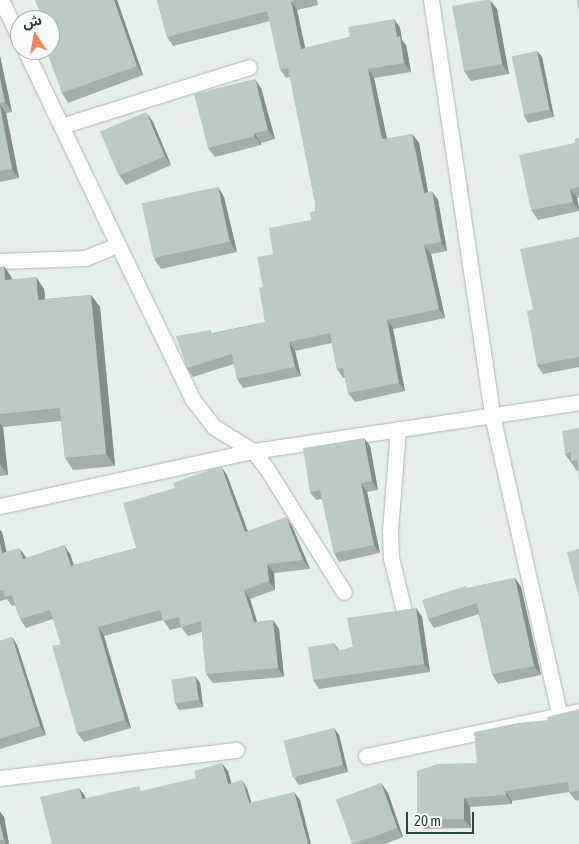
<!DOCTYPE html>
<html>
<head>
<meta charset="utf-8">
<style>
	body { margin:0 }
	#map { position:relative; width:579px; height:844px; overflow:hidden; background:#e6efeb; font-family:"Asap Condensed","Noto Sans Arabic",sans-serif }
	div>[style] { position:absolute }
	.roads { filter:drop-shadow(0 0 1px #a8b8b2) drop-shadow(0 0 1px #a8b8b2) }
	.minor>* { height:15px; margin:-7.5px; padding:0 7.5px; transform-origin:7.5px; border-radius:7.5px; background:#fff }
	.wall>* { inset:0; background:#a1aea9 }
	.shaded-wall>* { inset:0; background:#838d89 }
	.building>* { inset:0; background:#bbcac4; transform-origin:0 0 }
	span { translate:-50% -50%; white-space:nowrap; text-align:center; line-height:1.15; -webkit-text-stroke:5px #f7fbf9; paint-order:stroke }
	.north { position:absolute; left:10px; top:10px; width:50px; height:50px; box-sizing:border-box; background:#f7fbf9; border:1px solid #a3b1ad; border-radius:50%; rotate:348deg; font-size:14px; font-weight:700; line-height:20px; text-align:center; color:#24423a }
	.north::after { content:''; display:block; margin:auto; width:18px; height:22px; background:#f4845f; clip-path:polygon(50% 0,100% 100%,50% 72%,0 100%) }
	.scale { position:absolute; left:406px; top:812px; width:68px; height:22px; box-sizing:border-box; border:2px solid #24423a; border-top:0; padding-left:6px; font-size:15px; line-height:18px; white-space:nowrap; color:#24423a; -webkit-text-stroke:4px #f7fbf9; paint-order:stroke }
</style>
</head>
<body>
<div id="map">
	<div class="roads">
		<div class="minor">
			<div style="left:1px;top:0;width:43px;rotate:64deg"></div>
			<div style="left:431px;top:0;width:419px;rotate:81.6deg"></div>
			<div style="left:492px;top:415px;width:309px;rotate:77.3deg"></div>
			<div style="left:25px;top:50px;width:216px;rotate:64.5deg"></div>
			<div style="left:61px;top:126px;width:197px;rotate:-17.4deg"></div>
			<div style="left:0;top:261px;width:85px;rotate:-2deg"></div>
			<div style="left:85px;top:258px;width:35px;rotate:-22deg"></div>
			<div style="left:118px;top:245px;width:172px;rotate:64.2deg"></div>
			<div style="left:193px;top:400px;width:34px;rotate:52deg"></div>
			<div style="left:214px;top:427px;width:46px;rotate:31.6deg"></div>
			<div style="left:253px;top:451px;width:23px;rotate:52deg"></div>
			<div style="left:267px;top:469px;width:145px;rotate:58deg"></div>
			<div style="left:398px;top:429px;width:102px;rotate:94.5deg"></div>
			<div style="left:390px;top:531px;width:27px;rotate:88deg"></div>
			<div style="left:391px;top:558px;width:50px;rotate:76.2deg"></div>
			<div style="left:0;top:506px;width:259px;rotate:-12.3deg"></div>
			<div style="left:253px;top:451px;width:330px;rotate:-8.5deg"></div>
			<div style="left:366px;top:756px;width:218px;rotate:-11.9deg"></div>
			<div style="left:0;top:778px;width:238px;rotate:-6.8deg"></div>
		</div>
	</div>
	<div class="wall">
		<div style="clip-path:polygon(35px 0,117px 0,143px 75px,68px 103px,62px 93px,50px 50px,50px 20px)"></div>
		<div style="clip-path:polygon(157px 0,317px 0,318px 5px,297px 10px,305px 48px,350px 37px,394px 19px,400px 28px,402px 40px,406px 45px,411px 72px,374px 78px,387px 139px,412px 134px,419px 143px,428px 192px,438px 200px,447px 251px,431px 254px,445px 318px,393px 329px,405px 391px,355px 402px,348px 393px,345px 378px,343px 378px,337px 369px,332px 343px,295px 351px,301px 376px,243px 388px,237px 379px,234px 364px,193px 377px,187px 368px,213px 333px,265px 322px,263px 287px,273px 254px,311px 220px,315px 211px,315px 202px,290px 77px,286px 78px,280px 69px,270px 21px,173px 46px,167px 37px)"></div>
		<div style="clip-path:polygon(497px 9px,509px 74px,471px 81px,464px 71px)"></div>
		<div style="clip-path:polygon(537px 51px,542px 57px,554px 117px,528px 123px,524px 116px)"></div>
		<div style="clip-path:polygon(0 56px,12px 112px,6px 113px,19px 178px,0 182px)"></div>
		<div style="clip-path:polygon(261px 88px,275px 139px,261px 143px,261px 145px,215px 157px,208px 148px)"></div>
		<div style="clip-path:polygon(153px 122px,171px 165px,126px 185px,119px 175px)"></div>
		<div style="clip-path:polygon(579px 138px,579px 198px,577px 198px,579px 211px,538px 220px,531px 210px)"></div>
		<div style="clip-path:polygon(224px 197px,237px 252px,161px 269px,154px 259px)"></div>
		<div style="clip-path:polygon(579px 237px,579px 367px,543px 374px,537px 365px,533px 309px)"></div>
		<div style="clip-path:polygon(0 267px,12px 279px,44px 289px,45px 299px,91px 295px,100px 307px,115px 466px,73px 470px,65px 458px,61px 421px,3px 427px,8px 475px,0 476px)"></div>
		<div style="clip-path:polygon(579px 428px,578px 471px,577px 471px,565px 454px)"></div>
		<div style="clip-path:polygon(370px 446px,378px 490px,367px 492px,380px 553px,339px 562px,334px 553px,322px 499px,316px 500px,310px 492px)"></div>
		<div style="clip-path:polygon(227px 475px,248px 531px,292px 526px,310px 569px,274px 573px,275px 590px,250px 599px,257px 622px,273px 620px,279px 629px,284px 677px,213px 683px,206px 674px,202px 632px,188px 636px,181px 627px,170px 630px,163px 620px,104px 636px,131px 728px,84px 742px,77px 733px,61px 644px,53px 619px,26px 628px,20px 619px,15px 605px,12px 606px,7px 599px,0 601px,0 530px,2px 532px,6px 552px,26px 557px,26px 558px,70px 554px,74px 565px,136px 548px)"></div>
		<div style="clip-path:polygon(515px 578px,521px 587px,541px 675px,498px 684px,492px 674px,479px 614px,434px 628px,428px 619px,466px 586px,467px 588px)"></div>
		<div style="clip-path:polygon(416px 608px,422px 617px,430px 672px,319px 689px,313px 680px,334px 643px,340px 651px,353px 647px)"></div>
		<div style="clip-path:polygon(12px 637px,17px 645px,46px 735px,0 749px,0 641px)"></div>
		<div style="clip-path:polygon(200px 683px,203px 707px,179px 710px,175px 703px)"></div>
		<div style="clip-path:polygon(579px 709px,579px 800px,576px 801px,569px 792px,512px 801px,512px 804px,470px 807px,471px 828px,424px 829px,417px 820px,477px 763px,548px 720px)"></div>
		<div style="clip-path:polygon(339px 735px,348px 772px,299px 785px,294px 778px)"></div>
		<div style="clip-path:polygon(381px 783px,388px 793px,403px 837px,385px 844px,352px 844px)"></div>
		<div style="clip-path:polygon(0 812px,4px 817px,9px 844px,0 844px)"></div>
	</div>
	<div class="shaded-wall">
		<div style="clip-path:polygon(114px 0,117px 0,143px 75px,137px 66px)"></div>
		<div style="clip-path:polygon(490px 0,497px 9px,509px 74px,502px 64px)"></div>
		<div style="clip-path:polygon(291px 1px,297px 10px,307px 57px,301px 49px)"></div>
		<div style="clip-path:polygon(394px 19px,400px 28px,402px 40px,406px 45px,411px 72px,404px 63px,397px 37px)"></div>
		<div style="clip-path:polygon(537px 51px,542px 57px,554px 117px,550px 110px)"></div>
		<div style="clip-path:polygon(0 56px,12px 112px,5px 102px,0 78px)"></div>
		<div style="clip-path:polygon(368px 69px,374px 78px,389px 148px,382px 139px)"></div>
		<div style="clip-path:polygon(255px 79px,261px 88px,275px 139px,268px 130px)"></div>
		<div style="clip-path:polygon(0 104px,6px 113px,19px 178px,12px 169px)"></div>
		<div style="clip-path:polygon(146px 112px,153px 122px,171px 165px,165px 156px)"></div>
		<div style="clip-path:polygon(254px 133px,261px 143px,261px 145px,254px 136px)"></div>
		<div style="clip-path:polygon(412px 134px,419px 143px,430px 202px,424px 193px)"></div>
		<div style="clip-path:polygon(218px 187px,224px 197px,237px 252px,230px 242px)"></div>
		<div style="clip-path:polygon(570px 189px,577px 198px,579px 210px,573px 202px)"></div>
		<div style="clip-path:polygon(432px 191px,438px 200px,447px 251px,441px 242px)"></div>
		<div style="clip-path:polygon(424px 245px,431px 254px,445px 318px,439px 309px)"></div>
		<div style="clip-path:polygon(4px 266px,12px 278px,13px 292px,5px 280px)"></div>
		<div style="clip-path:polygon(36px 277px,44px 289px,47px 312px,38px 300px)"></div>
		<div style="clip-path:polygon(91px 295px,100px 307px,115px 466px,106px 454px)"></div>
		<div style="clip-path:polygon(387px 320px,393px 329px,405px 391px,399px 383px)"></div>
		<div style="clip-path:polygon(289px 342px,295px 351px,301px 376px,295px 367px)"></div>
		<div style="clip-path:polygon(0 423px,3px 427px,8px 475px,0 464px)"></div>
		<div style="clip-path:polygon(364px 438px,370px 446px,378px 490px,372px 481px)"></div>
		<div style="clip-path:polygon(221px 466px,227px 475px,251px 541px,245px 532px)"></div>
		<div style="clip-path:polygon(361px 483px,367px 492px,380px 553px,374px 545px)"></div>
		<div style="clip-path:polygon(286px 517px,292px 526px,310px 569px,303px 560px)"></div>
		<div style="clip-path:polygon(0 530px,2px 532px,9px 562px,2px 553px,0 543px)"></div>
		<div style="clip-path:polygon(64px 545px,70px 554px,77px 575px,71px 566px)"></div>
		<div style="clip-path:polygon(19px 548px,26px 557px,29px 568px,23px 559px)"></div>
		<div style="clip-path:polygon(267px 564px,274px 573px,275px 590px,269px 581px)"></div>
		<div style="clip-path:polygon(515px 578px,521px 587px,541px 675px,534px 666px)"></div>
		<div style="clip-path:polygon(244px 590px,250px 599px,260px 631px,254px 622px)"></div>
		<div style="clip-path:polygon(416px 608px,422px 617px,430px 672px,424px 664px)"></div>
		<div style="clip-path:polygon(273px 620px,279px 629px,284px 677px,278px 668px)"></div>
		<div style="clip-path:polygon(98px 627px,104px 636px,131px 728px,125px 720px)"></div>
		<div style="clip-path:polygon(12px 637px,17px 645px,46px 735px,40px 726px)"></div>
		<div style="clip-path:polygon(195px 676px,200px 683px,203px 707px,199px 700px)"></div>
		<div style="clip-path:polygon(334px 728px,339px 735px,348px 772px,343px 765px)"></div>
		<div style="clip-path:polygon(222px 763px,228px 771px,234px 792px,228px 784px)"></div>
		<div style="clip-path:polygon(242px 780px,247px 788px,254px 811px,249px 803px)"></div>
		<div style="clip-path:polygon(381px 783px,388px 793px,403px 837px,397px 828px)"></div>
		<div style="clip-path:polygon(79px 788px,85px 796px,88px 808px,82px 799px)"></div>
		<div style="clip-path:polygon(505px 791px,512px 801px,512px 804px,506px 795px)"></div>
		<div style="clip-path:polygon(294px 792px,300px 800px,311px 844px,308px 844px)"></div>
		<div style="clip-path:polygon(464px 798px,470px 807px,471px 828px,464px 819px)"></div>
		<div style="clip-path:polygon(0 812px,4px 817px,9px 844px,7px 844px,4px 840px,0 823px)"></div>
	</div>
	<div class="building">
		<div style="clip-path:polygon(35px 0,114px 0,137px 66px,62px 93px,46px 50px,50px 50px,50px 20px,43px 20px)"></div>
		<div style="clip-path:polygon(157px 0,296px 0,291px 1px,301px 49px,350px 37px,348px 27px,394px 19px,397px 37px,400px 36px,404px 63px,368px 69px,382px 139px,412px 134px,424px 193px,432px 191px,441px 242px,424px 245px,439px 309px,387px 320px,399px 383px,348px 393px,343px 368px,337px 369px,330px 333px,289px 342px,295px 367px,237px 379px,232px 354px,187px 368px,176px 336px,211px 330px,212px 334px,265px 322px,259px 288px,263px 287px,257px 257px,273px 254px,269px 228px,311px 220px,310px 212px,315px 211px,315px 202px,288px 68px,280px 69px,267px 11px,167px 37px)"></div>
		<div style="clip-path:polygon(485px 0,490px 0,502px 64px,464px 71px,452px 6px)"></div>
		<div style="clip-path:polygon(577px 0,579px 0,579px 13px)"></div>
		<div style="left:537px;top:51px;width:60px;height:26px;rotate:78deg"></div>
		<div style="clip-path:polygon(0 78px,5px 102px,0 103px)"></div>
		<div style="clip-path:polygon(255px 79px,268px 130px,254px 133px,254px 136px,208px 148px,194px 94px)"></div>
		<div style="clip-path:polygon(0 107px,12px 169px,0 171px)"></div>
		<div style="left:146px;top:112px;width:48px;height:50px;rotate:67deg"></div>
		<div style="clip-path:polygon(579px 138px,579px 187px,570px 189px,573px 202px,531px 210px,519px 155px,575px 143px,575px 139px)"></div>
		<div style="left:218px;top:187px;width:56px;height:78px;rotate:78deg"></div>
		<div style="clip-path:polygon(579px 237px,579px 357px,537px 365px,527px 311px,533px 309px,520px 249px)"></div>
		<div style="clip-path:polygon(4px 266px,5px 280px,36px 277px,38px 300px,91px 295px,106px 454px,65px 458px,60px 408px,0 414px,0 267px)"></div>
		<div style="clip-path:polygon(579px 428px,579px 480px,577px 459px,571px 462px,571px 452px,565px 454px,562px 431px)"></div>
		<div style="clip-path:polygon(364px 438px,372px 481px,361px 483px,374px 545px,334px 553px,320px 490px,310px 492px,303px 448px)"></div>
		<div style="clip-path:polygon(221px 466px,245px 532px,286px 517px,303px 560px,267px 564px,269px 581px,244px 590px,254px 622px,273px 620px,278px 668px,206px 674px,201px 621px,181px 627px,179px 617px,163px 621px,160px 610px,98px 627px,125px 720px,77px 733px,52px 646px,61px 644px,50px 610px,20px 619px,12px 595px,5px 597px,3px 590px,0 591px,0 543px,2px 553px,19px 548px,23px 559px,64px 545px,71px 566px,136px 548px,123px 503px,175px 488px,173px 483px)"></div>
		<div style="clip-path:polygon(579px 549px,579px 598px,567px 552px)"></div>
		<div style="clip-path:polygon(515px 578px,534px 666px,492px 674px,477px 603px,428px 619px,422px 600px,466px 586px,467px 588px)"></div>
		<div style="clip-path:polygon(416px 608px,424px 664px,313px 680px,308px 647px,334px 643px,337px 651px,353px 647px,347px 618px)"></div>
		<div style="clip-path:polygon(12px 637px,40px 726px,0 739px,0 641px)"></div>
		<div style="left:195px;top:676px;width:24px;height:24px;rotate:81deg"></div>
		<div style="clip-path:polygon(579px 709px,579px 791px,569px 792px,568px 782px,505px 791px,506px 795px,464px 798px,464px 819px,417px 820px,417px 771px,437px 764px,477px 763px,474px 732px,518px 723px,548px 720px,547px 717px)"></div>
		<div style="left:334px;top:728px;width:38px;height:52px;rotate:76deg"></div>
		<div style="clip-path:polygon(222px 763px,228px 784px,242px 780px,249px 803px,294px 792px,308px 844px,52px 844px,40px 797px,79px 788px,82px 799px,139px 786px,141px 791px,196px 778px,194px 771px)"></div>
		<div style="left:381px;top:783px;width:48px;height:48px;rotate:70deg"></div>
		<div style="clip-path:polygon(0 823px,4px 840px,0 840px)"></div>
	</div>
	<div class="north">ش</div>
	<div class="scale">20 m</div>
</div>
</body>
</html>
